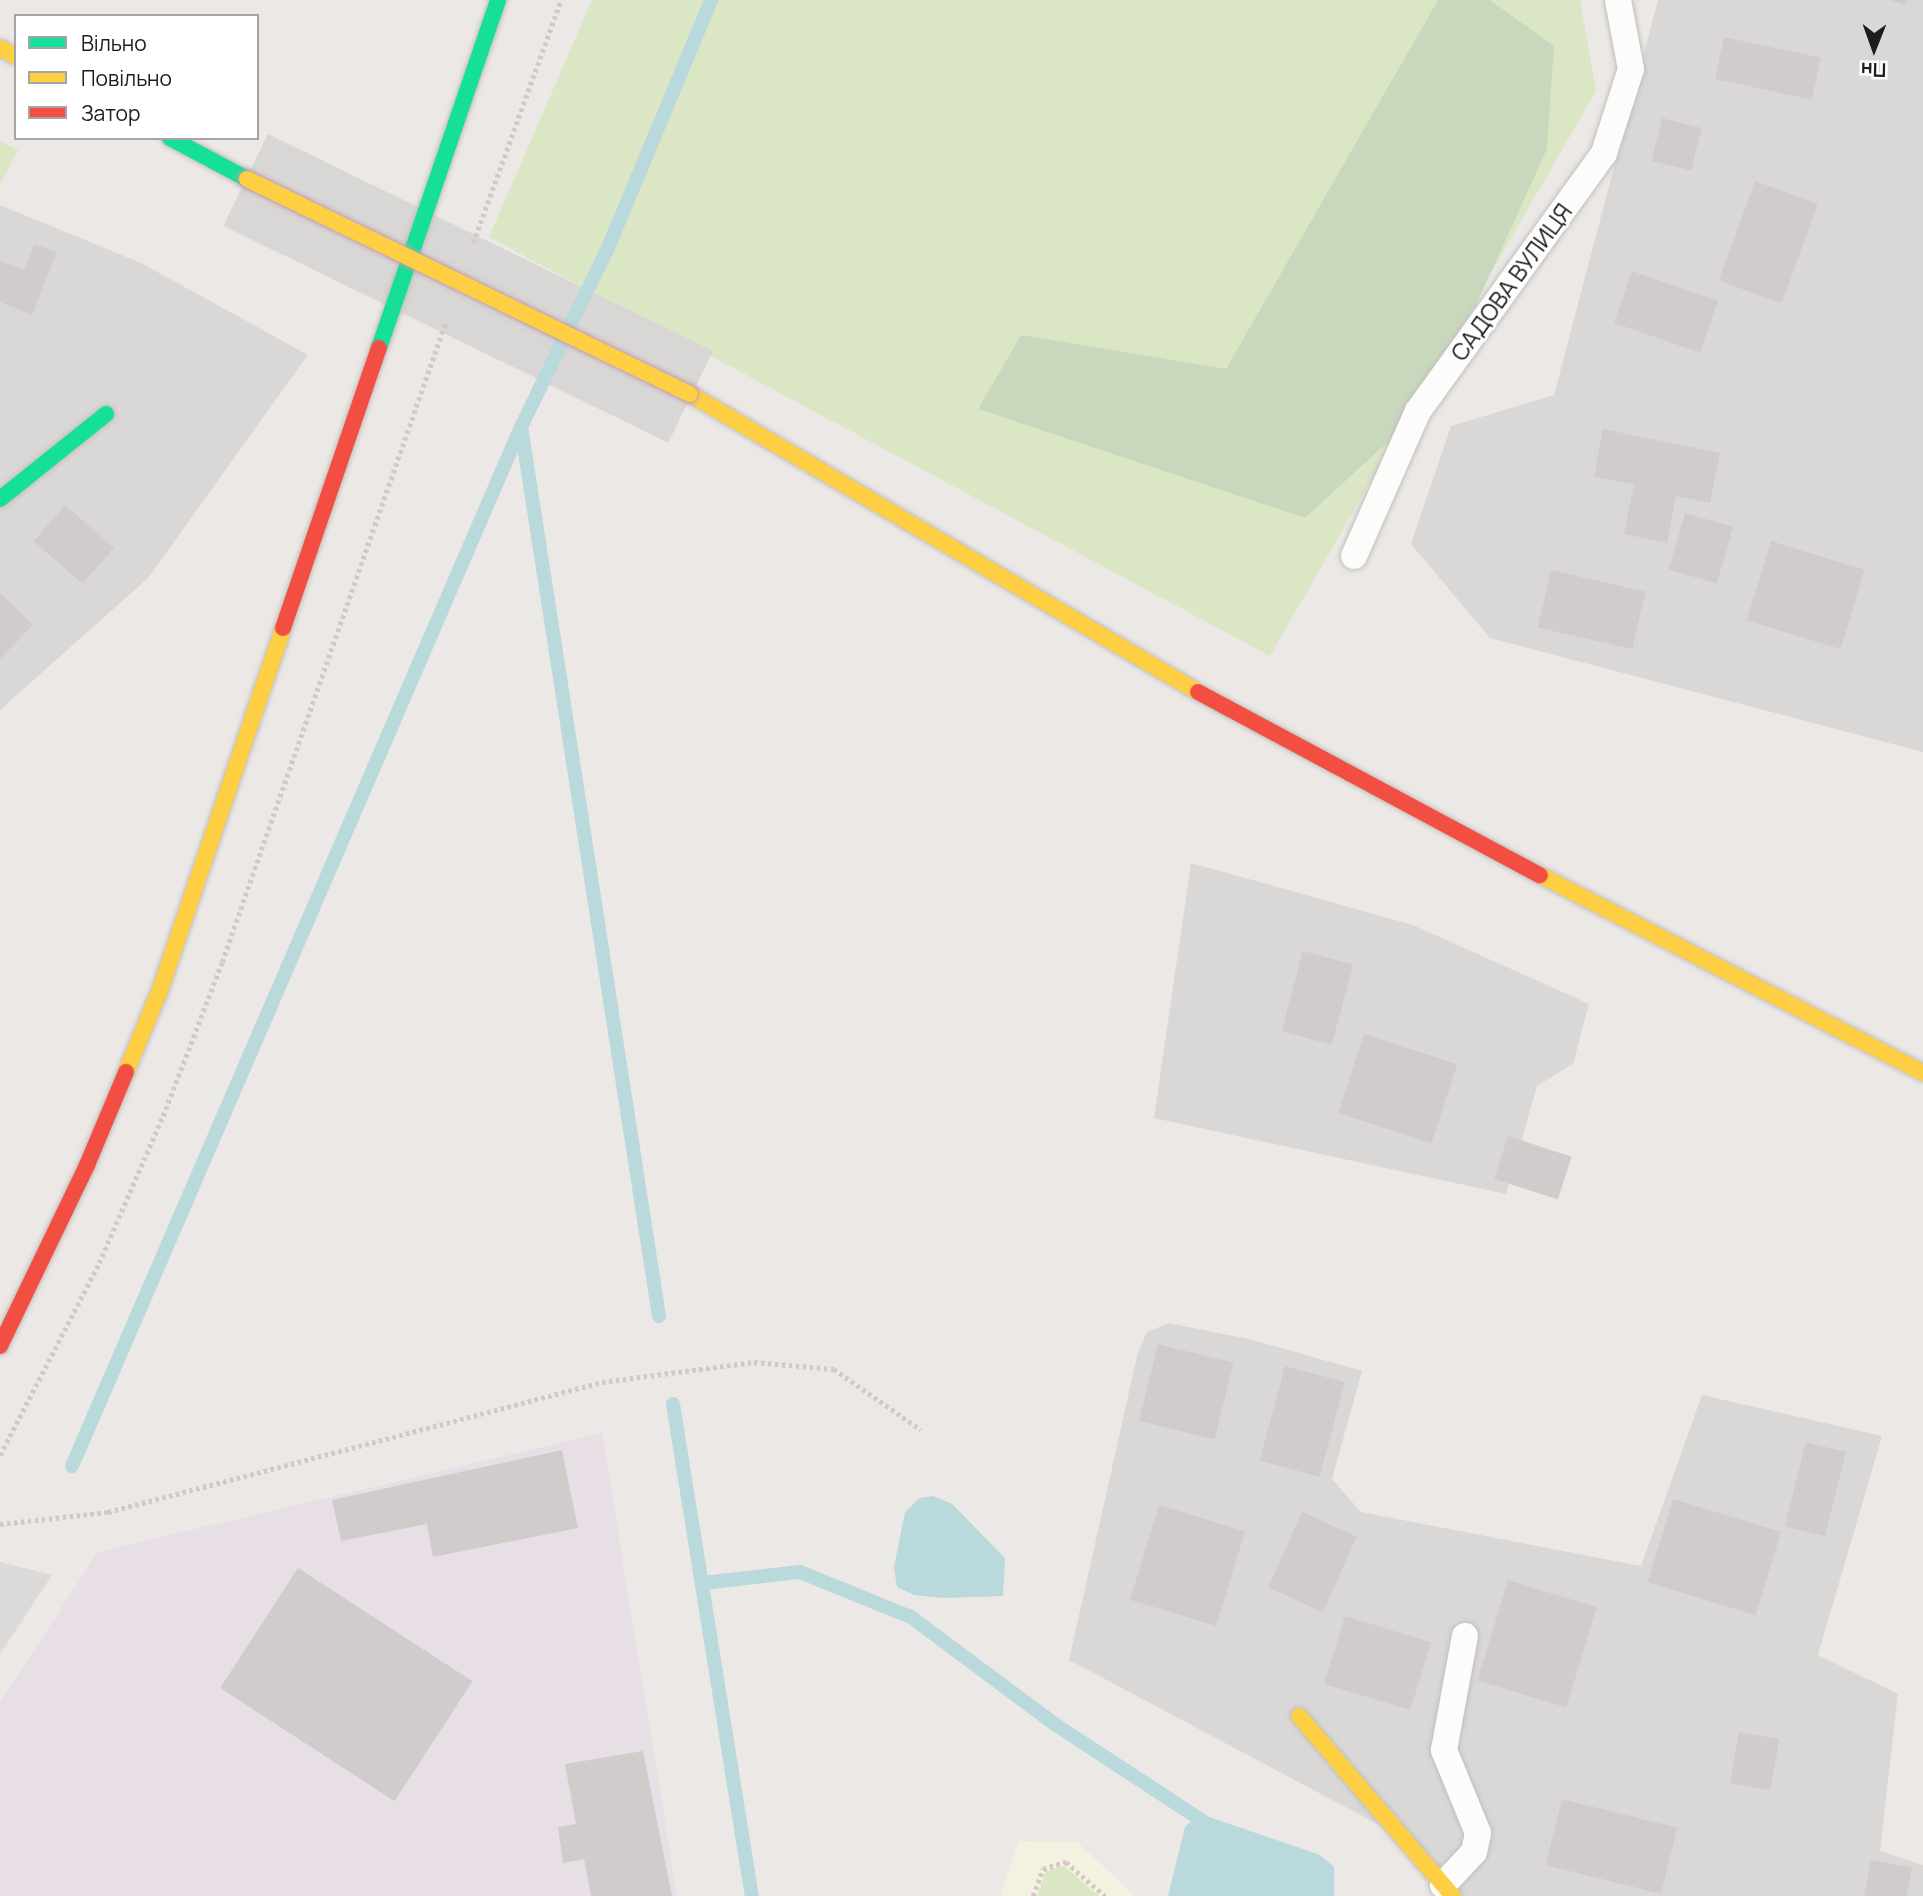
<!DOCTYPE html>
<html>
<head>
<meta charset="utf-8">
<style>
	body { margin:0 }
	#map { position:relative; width:1923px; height:1896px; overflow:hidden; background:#ebe8e5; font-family:Manrope,sans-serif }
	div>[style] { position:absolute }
	.residential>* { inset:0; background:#dad8d7 }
	.industrial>* { inset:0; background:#e8dee5 }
	.education>* { inset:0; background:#f5f1e0 }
	.grass>* { inset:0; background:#dbe6c5 }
	.forest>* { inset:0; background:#c9d8bc }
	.parking>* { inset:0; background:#dbdad9 }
	.water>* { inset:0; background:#bad9dd }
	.pier>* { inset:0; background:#d8d7d5; transform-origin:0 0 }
	.stream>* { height:14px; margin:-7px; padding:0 7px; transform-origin:7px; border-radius:7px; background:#bad9dd }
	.building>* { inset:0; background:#d0cccb; transform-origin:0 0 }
	.path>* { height:4.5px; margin-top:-2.25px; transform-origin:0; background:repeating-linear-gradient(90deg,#d5c7c6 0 3.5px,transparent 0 7px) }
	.roads { filter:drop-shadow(0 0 2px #c1bfbe) drop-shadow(0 0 2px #c1bfbe) }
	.lane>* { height:26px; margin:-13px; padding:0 13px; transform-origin:13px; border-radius:13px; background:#fcfcfb }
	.fast>* { height:16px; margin:-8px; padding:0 8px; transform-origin:8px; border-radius:8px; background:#16e098 }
	.slow>* { height:16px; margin:-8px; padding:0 8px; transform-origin:8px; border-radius:8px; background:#ffcf43 }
	.jam>* { height:16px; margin:-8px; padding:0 8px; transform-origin:8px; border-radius:8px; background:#f24e42 }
	.bridges { filter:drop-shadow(0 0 2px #be9eab) drop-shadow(0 0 2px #be9eab) }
	.slow-bridge>* { height:16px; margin:-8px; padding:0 8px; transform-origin:8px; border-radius:8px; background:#ffcf43 }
	span { translate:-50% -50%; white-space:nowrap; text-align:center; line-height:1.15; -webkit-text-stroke:5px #fff; paint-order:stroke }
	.street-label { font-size:23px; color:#1d1d1d }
	.legend { position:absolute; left:14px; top:14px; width:245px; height:126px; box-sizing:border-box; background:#fff; border:2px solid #a5a5a5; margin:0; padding:9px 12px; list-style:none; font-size:21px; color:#1d1d1d }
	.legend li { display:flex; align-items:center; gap:14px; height:35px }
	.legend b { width:35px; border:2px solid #a5a5a5 }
	.north { position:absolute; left:1839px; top:14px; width:70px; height:70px; -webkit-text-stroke:5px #fff; paint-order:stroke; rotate:181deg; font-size:19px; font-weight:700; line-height:28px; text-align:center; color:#1d1d1d }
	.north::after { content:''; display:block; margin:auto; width:24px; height:32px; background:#1d1d1d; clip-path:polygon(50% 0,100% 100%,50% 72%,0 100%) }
</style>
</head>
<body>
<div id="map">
	<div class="residential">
		<div style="clip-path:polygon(1658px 0,1923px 0,1923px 752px,1490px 638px,1411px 544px,1451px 426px,1554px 395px)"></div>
		<div style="clip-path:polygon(0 205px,141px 263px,308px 355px,148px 578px,0 710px)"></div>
		<div style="clip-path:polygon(1191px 863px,1413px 925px,1589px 1004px,1573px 1064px,1537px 1086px,1506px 1194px,1154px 1118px)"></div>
		<div style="clip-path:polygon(1169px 1323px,1253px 1340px,1362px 1371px,1332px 1479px,1361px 1512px,1641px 1566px,1702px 1395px,1882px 1436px,1818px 1655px,1898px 1694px,1880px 1851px,1923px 1865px,1923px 1896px,1463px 1896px,1387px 1829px,1069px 1660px,1138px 1352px,1147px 1332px)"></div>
	</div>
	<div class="industrial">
		<div style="clip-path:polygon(602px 1433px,677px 1896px,0 1896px,0 1702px,98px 1552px)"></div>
	</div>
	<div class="education">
		<div style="clip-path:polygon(1019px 1841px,1077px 1842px,1135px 1896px,1000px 1896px)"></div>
	</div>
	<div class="grass">
		<div style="clip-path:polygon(592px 0,1580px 0,1596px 91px,1270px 656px,489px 237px)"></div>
		<div style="clip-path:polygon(0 141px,18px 150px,0 185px)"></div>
		<div style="clip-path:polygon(1064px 1866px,1099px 1896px,1037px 1896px,1046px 1871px)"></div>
	</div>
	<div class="forest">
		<div style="clip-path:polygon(1438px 0,1490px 0,1554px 46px,1547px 149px,1476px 305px,1391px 439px,1305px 518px,978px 409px,1021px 335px,1226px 369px)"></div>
	</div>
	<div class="parking">
		<div style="clip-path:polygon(0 1562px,52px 1575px,0 1654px)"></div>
	</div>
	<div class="water">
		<div style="clip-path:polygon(933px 1496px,952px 1504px,1005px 1558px,1003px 1596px,944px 1598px,914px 1595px,897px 1587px,894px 1567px,905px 1512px,920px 1498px)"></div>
		<div style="clip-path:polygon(1195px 1818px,1212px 1818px,1320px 1855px,1334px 1867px,1334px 1896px,1168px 1896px,1185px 1827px)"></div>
	</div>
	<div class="pier">
		<div style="left:268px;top:134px;width:495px;height:102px;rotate:26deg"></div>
	</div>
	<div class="stream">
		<div style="left:659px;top:1316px;width:900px;rotate:-98.82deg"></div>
		<div style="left:521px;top:427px;width:199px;rotate:-64.1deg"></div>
		<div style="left:608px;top:248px;width:269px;rotate:-67.4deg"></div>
		<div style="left:673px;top:1404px;width:498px;rotate:80.9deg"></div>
		<div style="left:72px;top:1466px;width:1132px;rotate:-66.63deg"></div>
		<div style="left:703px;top:1583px;width:98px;rotate:-6.5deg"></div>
		<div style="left:800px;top:1572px;width:120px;rotate:22.1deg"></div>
		<div style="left:911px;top:1617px;width:181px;rotate:36.7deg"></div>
		<div style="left:1056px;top:1725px;width:186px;rotate:33.2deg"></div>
	</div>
	<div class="building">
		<div style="clip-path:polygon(1890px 0,1907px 0,1905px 5px)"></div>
		<div style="left:1724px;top:37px;width:99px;height:43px;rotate:12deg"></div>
		<div style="left:1662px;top:118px;width:41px;height:44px;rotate:14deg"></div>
		<div style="left:1755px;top:181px;width:67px;height:106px;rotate:20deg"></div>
		<div style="clip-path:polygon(34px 244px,57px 252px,32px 315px,0 302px,0 261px,24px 270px)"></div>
		<div style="left:1632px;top:271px;width:91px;height:55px;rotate:19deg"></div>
		<div style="clip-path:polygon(1603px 429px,1720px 453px,1710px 503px,1676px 496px,1667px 543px,1624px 534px,1634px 484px,1594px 477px)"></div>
		<div style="left:65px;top:505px;width:65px;height:48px;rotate:41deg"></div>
		<div style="left:1685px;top:513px;width:50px;height:59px;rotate:16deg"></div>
		<div style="left:1771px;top:541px;width:98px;height:83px;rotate:17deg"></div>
		<div style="left:1551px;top:570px;width:97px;height:59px;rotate:13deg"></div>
		<div style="clip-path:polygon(0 593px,33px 625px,0 659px)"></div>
		<div style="left:1303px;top:951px;width:52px;height:83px;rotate:15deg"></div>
		<div style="left:1364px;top:1034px;width:98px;height:83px;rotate:18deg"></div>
		<div style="left:1508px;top:1136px;width:67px;height:45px;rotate:18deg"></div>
		<div style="left:1158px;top:1344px;width:78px;height:79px;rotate:14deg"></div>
		<div style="left:1285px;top:1366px;width:62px;height:98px;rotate:15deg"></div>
		<div style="left:1806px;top:1442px;width:41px;height:87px;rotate:14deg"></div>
		<div style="clip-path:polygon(562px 1450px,578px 1528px,433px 1557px,427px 1524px,341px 1541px,332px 1500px)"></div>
		<div style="left:1673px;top:1499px;width:113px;height:87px;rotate:17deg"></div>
		<div style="left:1159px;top:1505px;width:90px;height:99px;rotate:17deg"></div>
		<div style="left:1302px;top:1512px;width:60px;height:83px;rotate:24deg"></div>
		<div style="left:298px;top:1568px;width:208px;height:143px;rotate:33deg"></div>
		<div style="left:1508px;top:1580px;width:93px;height:105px;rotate:17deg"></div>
		<div style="left:1345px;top:1616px;width:90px;height:71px;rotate:17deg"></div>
		<div style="left:1739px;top:1732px;width:41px;height:52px;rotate:10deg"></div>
		<div style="clip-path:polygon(643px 1751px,672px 1896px,591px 1896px,584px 1859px,563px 1863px,558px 1827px,576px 1824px,565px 1764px)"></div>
		<div style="left:1562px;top:1799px;width:119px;height:68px;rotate:14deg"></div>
		<div style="clip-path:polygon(1871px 1860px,1912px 1868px,1906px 1896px,1864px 1896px)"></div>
	</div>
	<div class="path">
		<div style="left:473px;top:243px;width:258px;rotate:-70.1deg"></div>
		<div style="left:0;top:1455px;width:216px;rotate:-62.7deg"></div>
		<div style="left:99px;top:1263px;width:160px;rotate:-66.5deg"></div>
		<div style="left:163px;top:1116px;width:165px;rotate:-69deg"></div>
		<div style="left:222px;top:962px;width:676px;rotate:-70.73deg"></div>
		<div style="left:0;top:1524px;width:109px;rotate:-6.3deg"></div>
		<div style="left:108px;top:1512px;width:511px;rotate:-14.74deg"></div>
		<div style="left:602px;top:1382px;width:153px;rotate:-7.5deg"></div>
		<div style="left:754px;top:1362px;width:80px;rotate:5deg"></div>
		<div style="left:834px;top:1369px;width:106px;rotate:35deg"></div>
		<div style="left:1033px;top:1896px;width:29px;rotate:-70deg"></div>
		<div style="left:1043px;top:1869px;width:24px;rotate:-17deg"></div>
		<div style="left:1066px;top:1862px;width:52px;rotate:41.1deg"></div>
	</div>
	<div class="roads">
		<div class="lane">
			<div style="left:1354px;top:556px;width:158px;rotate:-66.2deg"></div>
			<div style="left:1418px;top:411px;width:318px;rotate:-54.2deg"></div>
			<div style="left:1604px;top:153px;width:88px;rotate:-72.2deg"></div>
			<div style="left:1631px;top:69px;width:70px;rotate:-100.7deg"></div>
			<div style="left:1443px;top:1885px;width:45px;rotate:-46.8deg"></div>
			<div style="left:1474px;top:1852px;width:19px;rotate:-78deg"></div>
			<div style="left:1478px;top:1833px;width:90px;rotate:-112.3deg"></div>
			<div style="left:1444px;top:1750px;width:116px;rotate:-79.6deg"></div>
		</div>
		<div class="fast">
			<div style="left:170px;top:138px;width:87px;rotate:28deg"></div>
			<div style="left:379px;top:348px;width:368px;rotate:-71.1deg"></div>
			<div style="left:0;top:499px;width:136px;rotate:-38.7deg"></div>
		</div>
		<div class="slow">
			<div style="left:0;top:48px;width:18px;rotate:27deg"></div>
			<div style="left:690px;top:394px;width:589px;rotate:30.4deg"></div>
			<div style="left:1540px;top:875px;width:431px;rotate:27.3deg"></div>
			<div style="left:126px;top:1072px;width:89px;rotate:-67.5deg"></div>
			<div style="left:160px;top:990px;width:382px;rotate:-71.2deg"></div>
			<div style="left:1299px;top:1716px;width:237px;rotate:49.5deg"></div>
		</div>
		<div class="jam">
			<div style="left:283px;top:628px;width:296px;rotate:-71.1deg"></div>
			<div style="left:1198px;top:692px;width:388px;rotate:28.2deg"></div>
			<div style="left:0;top:1346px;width:201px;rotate:-64.3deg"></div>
			<div style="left:87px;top:1165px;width:101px;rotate:-67.2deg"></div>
		</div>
	</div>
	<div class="bridges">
		<div class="slow-bridge">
			<div style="left:247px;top:179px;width:492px;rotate:25.9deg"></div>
		</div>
	</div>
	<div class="street-label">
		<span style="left:1511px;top:282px;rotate:-54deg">САДОВА ВУЛИЦЯ</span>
	</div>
	<ul class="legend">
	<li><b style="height:9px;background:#16e098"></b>Вільно</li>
	<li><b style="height:9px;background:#ffcf43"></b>Повільно</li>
	<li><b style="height:9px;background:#f24e42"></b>Затор</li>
	</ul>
	<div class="north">Пн</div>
</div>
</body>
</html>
